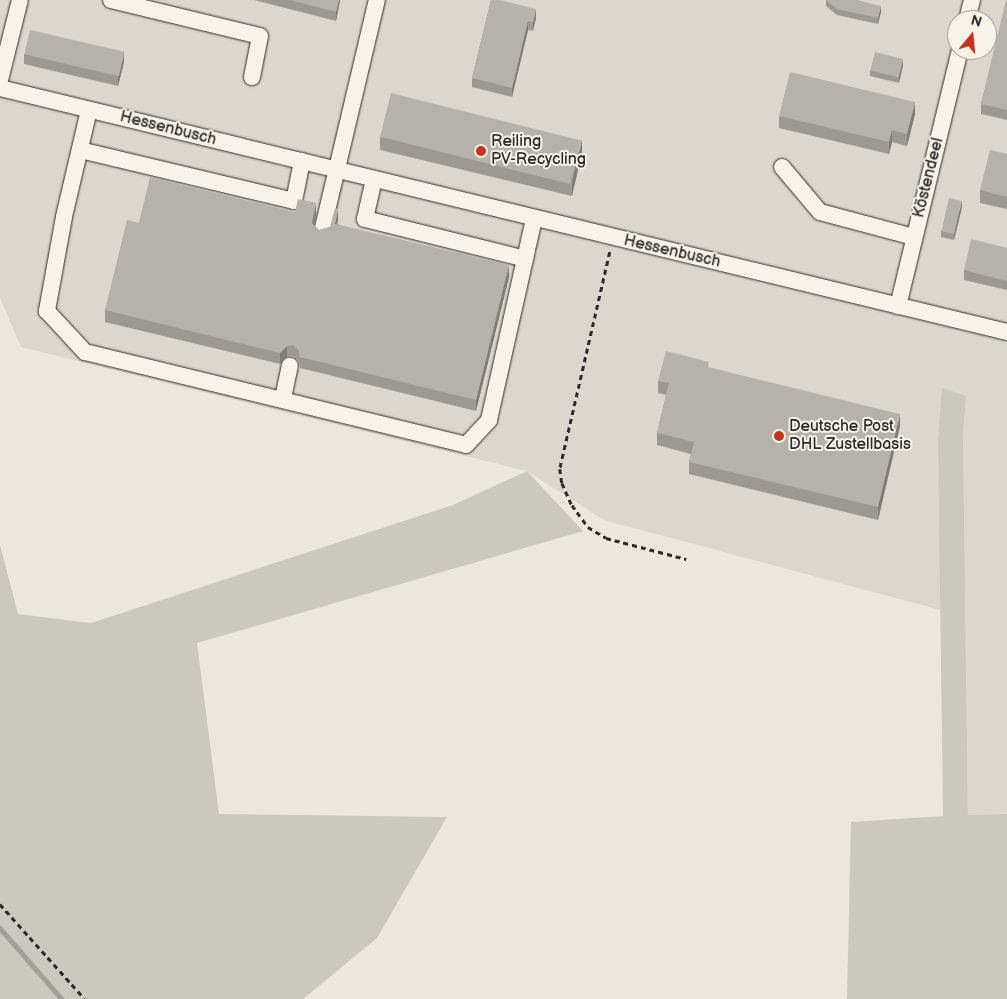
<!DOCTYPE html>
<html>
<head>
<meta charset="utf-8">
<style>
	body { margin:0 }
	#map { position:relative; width:1007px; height:999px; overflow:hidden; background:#ebe7dd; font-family:"Balsamiq Sans",sans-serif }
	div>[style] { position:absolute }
	.built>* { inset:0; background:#dbd7ce }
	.green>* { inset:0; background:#cbc8bf }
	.stream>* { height:4.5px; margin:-2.25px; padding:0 2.25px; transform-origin:2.25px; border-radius:2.25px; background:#a29f98 }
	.path>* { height:2.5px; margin-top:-1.25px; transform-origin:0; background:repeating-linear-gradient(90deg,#2b2b2b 0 5px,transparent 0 9px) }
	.roads { filter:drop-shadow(0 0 1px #2b2b2b) drop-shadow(0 0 1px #2b2b2b) }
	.minor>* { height:16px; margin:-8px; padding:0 8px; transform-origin:8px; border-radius:8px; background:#f7f3e8 }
	.wall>* { inset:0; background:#9c9993 }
	.shaded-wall>* { inset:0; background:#7f7d78 }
	.building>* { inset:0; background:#b5b2ab; transform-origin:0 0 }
	.dots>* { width:14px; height:14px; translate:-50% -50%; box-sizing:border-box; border:2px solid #f7f3e8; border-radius:50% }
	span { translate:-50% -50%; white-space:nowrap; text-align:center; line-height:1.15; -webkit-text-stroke:4px #f7f3e8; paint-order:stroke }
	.street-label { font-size:16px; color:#2b2b2b }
	.poi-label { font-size:16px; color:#2b2b2b }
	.left { translate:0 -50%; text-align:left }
	.north { position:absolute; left:947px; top:10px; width:50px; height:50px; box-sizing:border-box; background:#f7f3e8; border:1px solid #a5a39c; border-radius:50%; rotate:17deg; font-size:14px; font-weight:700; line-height:20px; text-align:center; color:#2b2b2b }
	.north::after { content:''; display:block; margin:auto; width:18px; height:22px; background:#c8321e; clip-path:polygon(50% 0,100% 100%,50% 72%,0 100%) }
</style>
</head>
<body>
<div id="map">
	<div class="built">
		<div style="clip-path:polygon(evenodd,0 0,1007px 0,1007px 814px,968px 815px,963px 435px,966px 396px,940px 610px,604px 520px,527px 471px,21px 347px,0 298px,0 0,957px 20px,987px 20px,987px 50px,957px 50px,957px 20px)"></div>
	</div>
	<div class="green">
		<div style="clip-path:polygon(942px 388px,966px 396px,963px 435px,968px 815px,1007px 814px,1007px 999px,847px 999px,851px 822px,943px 816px,938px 439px)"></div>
		<div style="clip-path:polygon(527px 471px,583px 531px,197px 643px,219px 814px,447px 817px,377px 938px,303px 999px,0 999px,0 545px,18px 614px,91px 623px,453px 505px)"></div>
	</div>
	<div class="stream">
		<div style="left:0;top:928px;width:94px;rotate:48.9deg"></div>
	</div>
	<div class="path">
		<div style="left:610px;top:252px;width:223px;rotate:103deg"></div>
		<div style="left:560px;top:469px;width:14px;rotate:82deg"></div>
		<div style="left:562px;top:483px;width:24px;rotate:66deg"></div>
		<div style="left:572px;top:505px;width:27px;rotate:54deg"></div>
		<div style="left:588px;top:527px;width:21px;rotate:31deg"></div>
		<div style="left:606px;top:538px;width:83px;rotate:14.7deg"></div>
		<div style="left:0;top:904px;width:127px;rotate:48.2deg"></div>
	</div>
	<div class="roads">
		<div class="minor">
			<div style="left:111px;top:0;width:153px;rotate:13.6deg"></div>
			<div style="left:260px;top:36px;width:42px;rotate:101deg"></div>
			<div style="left:967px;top:20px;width:21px;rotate:-76deg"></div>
			<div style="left:0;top:80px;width:82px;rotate:-76deg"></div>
			<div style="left:0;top:88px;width:1036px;rotate:13.62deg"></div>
			<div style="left:89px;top:110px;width:110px;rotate:103.2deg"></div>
			<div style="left:64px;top:217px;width:96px;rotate:100.3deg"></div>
			<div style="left:47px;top:311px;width:56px;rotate:47.2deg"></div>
			<div style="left:85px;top:352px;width:392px;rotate:13.7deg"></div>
			<div style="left:466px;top:445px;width:34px;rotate:-47deg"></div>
			<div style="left:489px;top:420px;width:206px;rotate:-77.4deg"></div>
			<div style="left:80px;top:150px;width:220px;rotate:13.4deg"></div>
			<div style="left:294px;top:201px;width:41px;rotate:-78.7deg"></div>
			<div style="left:782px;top:167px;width:59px;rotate:49.8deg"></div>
			<div style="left:820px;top:212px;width:97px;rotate:14.9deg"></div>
			<div style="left:374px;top:179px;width:41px;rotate:102.7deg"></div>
			<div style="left:365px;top:219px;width:165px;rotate:14deg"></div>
			<div style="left:322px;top:232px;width:238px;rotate:-76.7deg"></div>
			<div style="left:898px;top:306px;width:263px;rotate:-76.4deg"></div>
			<div style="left:283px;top:398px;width:33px;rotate:-78deg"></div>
		</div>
	</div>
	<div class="wall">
		<div style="clip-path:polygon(254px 0,340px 0,336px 21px)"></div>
		<div style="clip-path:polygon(491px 0,536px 18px,533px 31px,528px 30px,512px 97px,472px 87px,472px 78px)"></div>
		<div style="clip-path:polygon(826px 0,881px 12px,878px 24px,837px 15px,826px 6px)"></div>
		<div style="clip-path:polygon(1007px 0,1007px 120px,981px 114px,981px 104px)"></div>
		<div style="clip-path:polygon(24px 54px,124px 62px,118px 86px,24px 64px)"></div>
		<div style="clip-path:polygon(903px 65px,899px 83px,870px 76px,870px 70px)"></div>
		<div style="clip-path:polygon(915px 114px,907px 146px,892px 142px,889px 154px,779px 128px,779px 116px)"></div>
		<div style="clip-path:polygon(380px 137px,582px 152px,572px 196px,380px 150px)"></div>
		<div style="clip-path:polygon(1007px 154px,1007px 209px,980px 203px,980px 190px)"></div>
		<div style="clip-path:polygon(962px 207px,954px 240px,941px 237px,941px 231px)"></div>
		<div style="clip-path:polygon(295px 212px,316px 215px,314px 225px,319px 230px,330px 227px,338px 220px,337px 224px,509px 277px,476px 411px,300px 368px,299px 363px,293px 356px,287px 357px,280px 364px,105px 322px,105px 310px,139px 223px)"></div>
		<div style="clip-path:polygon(1007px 248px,1007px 290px,964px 280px,964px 270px)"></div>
		<div style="clip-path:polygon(709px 368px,900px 426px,878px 520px,689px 474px,689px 462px,691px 454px,657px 445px,657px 433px,666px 395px,658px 393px,658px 381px)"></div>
	</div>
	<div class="shaded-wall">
		<div style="clip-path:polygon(339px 0,340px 0,336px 21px,336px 12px)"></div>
		<div style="clip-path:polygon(881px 6px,881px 12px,878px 24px,878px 18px)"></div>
		<div style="clip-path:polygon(536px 9px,536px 18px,533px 31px,533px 22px)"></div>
		<div style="clip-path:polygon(528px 21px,528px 30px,512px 97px,512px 88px)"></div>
		<div style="clip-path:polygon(124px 52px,124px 62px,118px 86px,118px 77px)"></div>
		<div style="clip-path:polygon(903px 59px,903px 65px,899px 83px,899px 76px)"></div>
		<div style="clip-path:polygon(915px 102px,915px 114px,907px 146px,907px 134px)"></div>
		<div style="clip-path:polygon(892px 130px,892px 142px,889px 154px,889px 142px)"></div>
		<div style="clip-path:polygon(582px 139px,582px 152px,572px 196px,572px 183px)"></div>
		<div style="clip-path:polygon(962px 201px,962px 207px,954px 240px,954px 234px)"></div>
		<div style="clip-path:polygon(316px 203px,316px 215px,312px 234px,312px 223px)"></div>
		<div style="clip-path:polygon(338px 209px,338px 220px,335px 235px,335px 224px)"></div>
		<div style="clip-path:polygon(509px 265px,509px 277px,476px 411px,476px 400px)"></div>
		<div style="clip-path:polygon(287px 346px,287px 357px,280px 364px,280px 353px)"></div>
		<div style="clip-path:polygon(900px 414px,900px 426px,878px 520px,878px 507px)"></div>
	</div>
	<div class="building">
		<div style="clip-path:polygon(291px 0,339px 0,336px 12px)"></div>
		<div style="clip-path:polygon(491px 0,500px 0,536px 9px,533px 22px,528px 21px,512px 88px,472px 78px)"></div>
		<div style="clip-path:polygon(826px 0,857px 0,881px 6px,878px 18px,837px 9px)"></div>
		<div style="clip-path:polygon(1006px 0,1007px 0,1007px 110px,981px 104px)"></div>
		<div style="left:30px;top:30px;width:97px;height:25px;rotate:13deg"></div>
		<div style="left:875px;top:52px;width:29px;height:19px;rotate:14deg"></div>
		<div style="clip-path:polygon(790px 72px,915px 102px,907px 134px,892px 130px,889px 142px,779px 116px)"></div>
		<div style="left:391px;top:93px;width:196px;height:45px;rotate:14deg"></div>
		<div style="clip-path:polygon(990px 150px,1007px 154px,1007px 197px,980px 190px)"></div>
		<div style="clip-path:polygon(150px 177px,295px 212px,298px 199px,316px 203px,312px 223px,319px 230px,330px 227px,335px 208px,338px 209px,335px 224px,509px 265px,476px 400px,300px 357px,299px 351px,293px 345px,287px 346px,280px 353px,105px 310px,127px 220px,139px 223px)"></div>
		<div style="left:949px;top:198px;width:13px;height:34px;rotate:13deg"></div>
		<div style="clip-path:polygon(971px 239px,1007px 248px,1007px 281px,964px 270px)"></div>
		<div style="clip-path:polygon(666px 351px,709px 362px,708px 367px,900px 414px,878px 507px,689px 462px,694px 442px,657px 433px,669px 383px,658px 381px)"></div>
	</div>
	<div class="dots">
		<div style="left:481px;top:151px;background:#c8321e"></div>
		<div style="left:779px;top:436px;background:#c8321e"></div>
	</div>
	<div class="street-label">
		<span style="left:168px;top:129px;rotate:14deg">Hessenbusch</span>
		<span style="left:929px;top:178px;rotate:-76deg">Köstendeel</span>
		<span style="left:672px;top:252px;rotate:13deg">Hessenbusch</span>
	</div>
	<div class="poi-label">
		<span class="left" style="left:491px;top:151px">Reiling<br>PV-Recycling</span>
		<span class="left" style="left:789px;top:436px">Deutsche Post<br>DHL Zustellbasis</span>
	</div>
	<div class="north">N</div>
</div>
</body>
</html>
